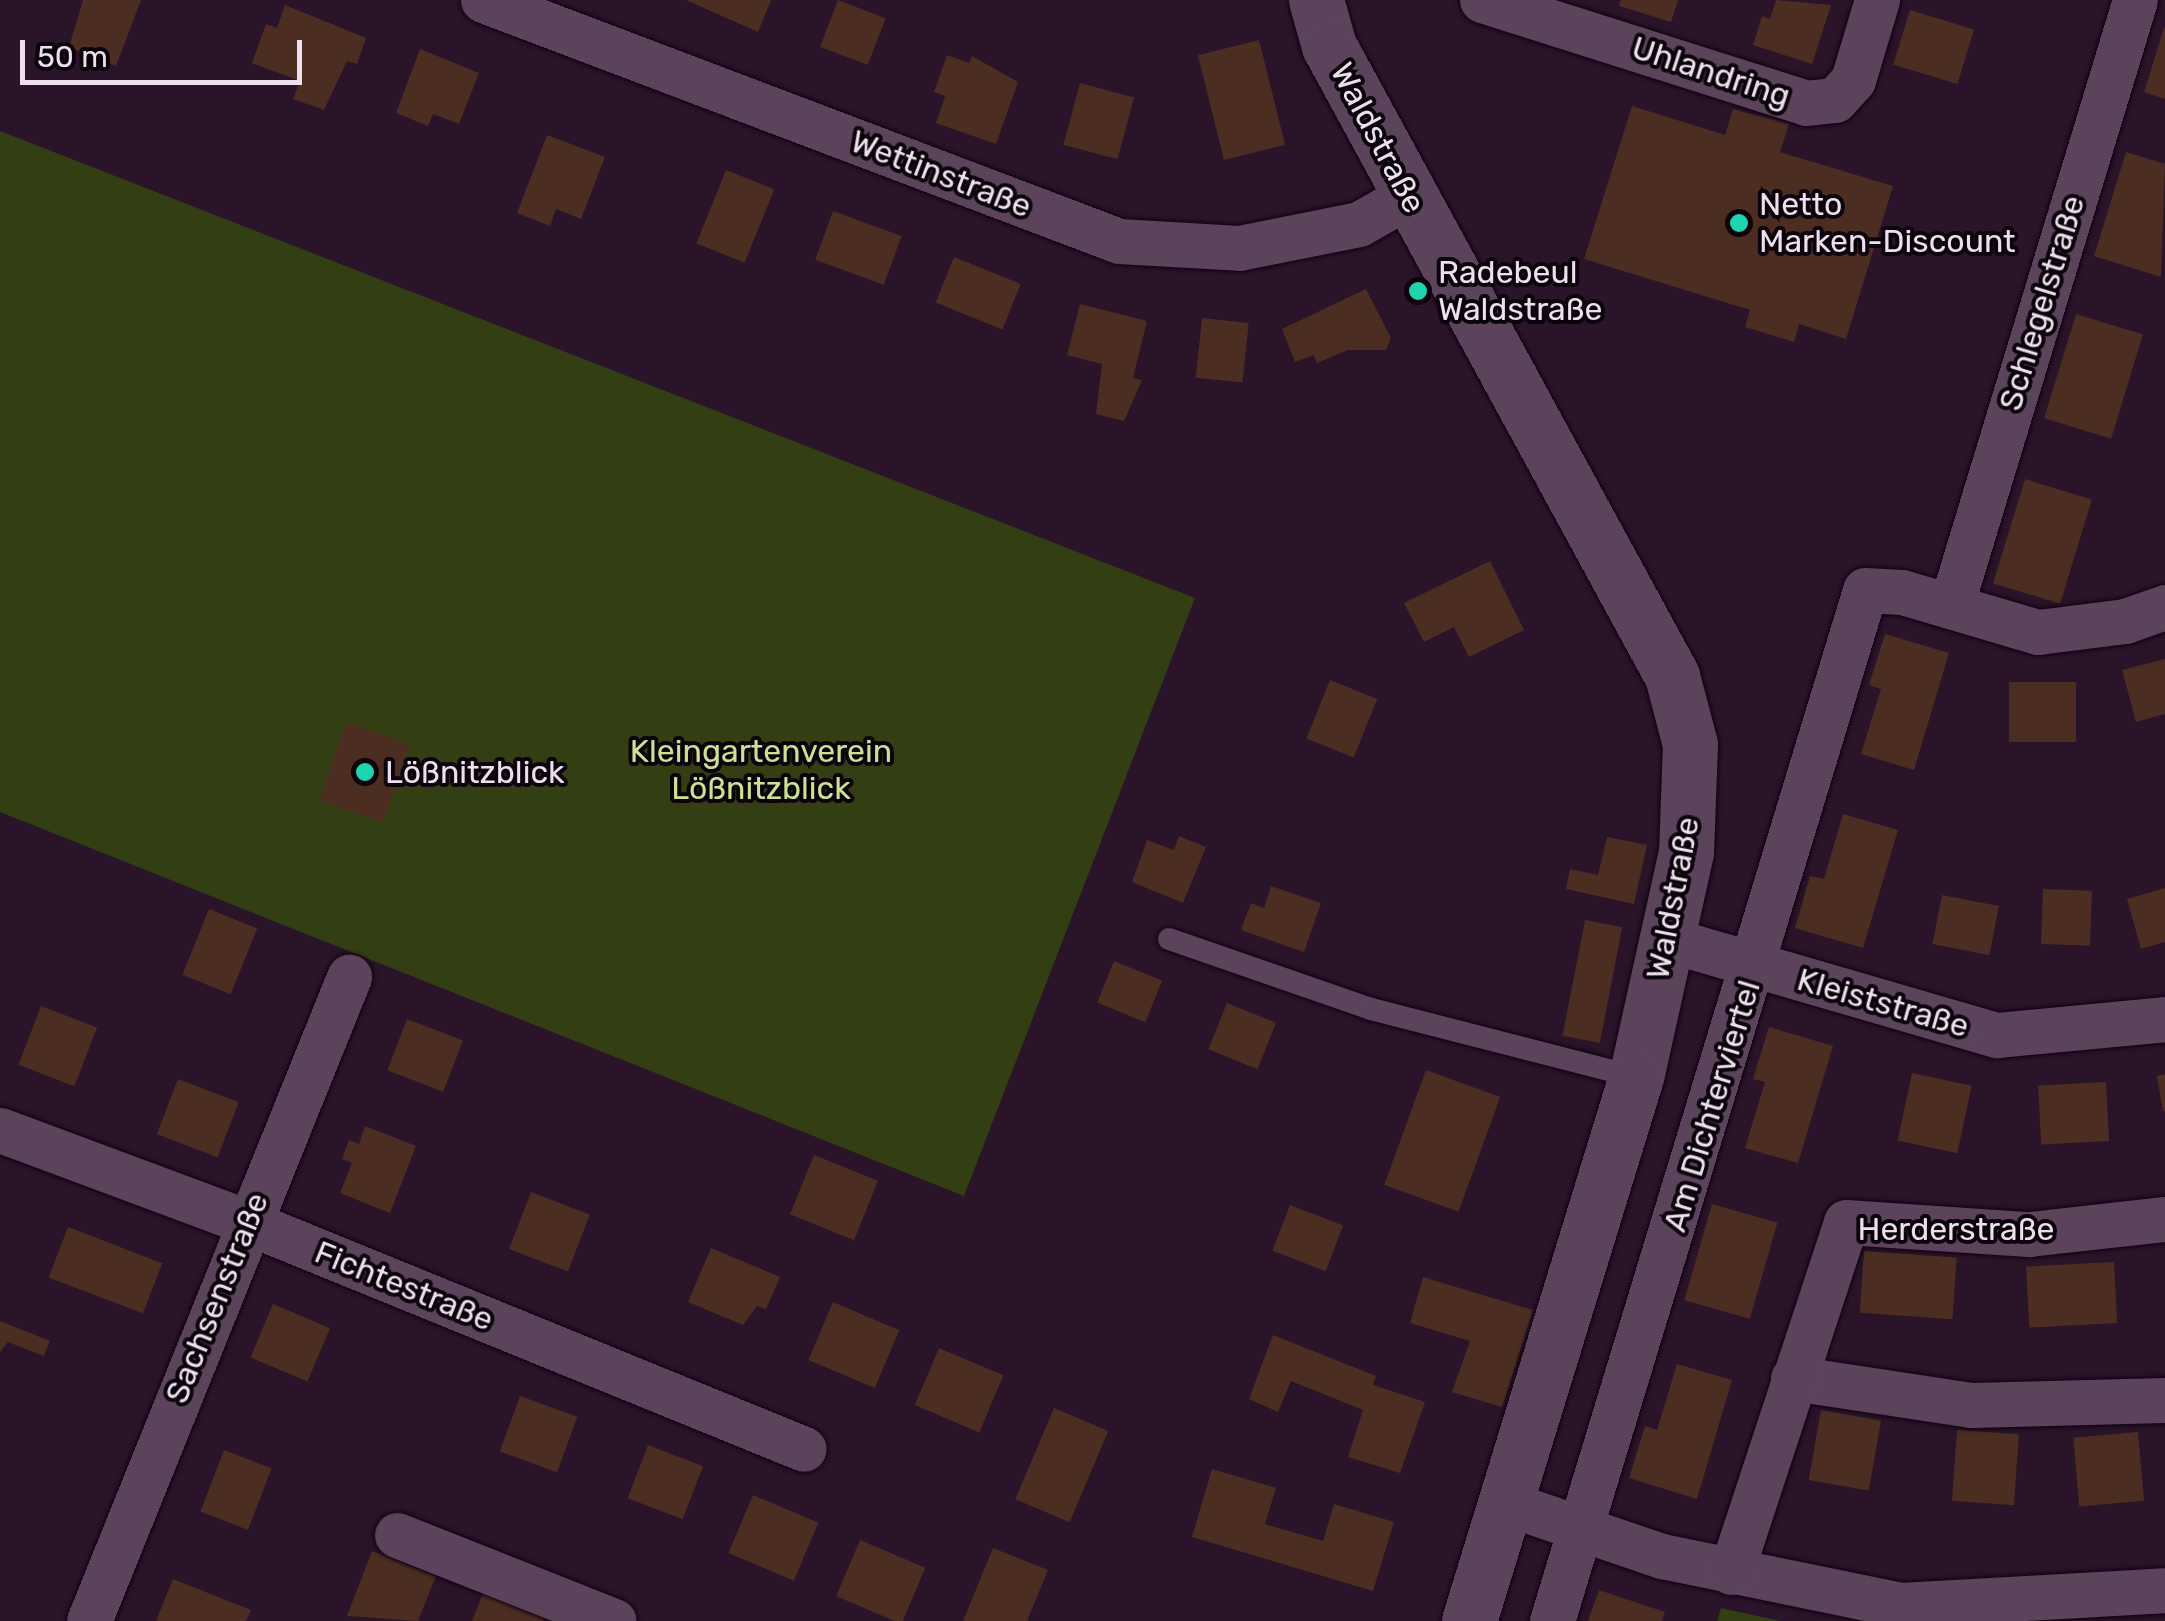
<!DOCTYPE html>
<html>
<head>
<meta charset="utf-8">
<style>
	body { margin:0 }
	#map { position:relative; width:2165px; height:1621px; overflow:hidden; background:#291429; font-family:Rubik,sans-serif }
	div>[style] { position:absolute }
	.green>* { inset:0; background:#333e13 }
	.building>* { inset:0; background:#4c2d22; transform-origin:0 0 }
	.roads { filter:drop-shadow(0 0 2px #110111) drop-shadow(0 0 2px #110111) }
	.service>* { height:22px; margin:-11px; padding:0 11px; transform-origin:11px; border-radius:11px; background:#5b435b }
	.minor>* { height:45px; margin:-22.5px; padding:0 22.5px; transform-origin:22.5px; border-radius:22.5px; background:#5b435b }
	.tertiary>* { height:55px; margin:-27.5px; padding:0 27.5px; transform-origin:27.5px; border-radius:27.5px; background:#5b435b }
	.dots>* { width:28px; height:28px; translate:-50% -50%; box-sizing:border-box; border:5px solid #0c040c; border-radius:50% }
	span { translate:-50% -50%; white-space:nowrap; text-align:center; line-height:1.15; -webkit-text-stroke:8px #0c040c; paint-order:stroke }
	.street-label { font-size:32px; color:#eedfed }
	.poi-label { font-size:32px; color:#eedfed }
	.left { translate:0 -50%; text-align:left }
	.park-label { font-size:32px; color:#cbe292 }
	.scale { position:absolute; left:20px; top:40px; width:282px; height:45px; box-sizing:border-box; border:5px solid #eedfed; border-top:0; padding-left:12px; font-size:30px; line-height:35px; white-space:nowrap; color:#eedfed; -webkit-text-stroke:8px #0c040c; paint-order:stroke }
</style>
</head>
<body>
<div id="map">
	<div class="green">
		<div style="clip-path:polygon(0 131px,1195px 598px,964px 1196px,0 812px)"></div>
		<div style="clip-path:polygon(1721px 1608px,1780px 1621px,1717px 1621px)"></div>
	</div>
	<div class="building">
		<div style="clip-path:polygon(83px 0,141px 0,116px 66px,69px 47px)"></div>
		<div style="clip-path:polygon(686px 0,771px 0,758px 32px)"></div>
		<div style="left:838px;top:0;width:51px;height:50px;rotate:21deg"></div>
		<div style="clip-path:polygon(1621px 0,1678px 0,1671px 22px,1619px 6px)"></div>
		<div style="clip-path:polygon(1776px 0,1831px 5px,1812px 64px,1753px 45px,1762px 16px,1770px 19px)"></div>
		<div style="clip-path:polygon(285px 5px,366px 38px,357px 64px,347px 61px,324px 110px,293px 99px,300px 81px,252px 63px,266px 24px,277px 28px)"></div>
		<div style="left:1910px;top:10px;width:67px;height:57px;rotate:17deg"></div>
		<div style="clip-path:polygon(2164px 28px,2165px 28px,2165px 99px,2144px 92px)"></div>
		<div style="left:1259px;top:40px;width:108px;height:63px;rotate:76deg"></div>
		<div style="clip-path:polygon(420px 49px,479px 73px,459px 124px,433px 114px,428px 126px,396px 113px)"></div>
		<div style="clip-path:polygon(947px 55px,969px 63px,972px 56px,1018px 82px,996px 144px,936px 123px,945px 96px,934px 92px)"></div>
		<div style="left:1080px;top:83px;width:56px;height:64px;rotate:15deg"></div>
		<div style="clip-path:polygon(1632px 106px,1725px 135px,1733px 109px,1789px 124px,1780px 152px,1893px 186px,1846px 339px,1799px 324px,1794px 342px,1745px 327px,1750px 310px,1584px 259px)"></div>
		<div style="clip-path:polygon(547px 135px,605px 157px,581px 219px,556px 209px,550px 226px,517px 213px)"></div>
		<div style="clip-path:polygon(2126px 152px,2165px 164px,2161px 277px,2094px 256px)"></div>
		<div style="left:726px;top:170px;width:52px;height:79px;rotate:22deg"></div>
		<div style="left:833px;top:211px;width:73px;height:52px;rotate:20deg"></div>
		<div style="left:954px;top:257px;width:72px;height:49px;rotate:22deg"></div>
		<div style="clip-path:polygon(1366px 289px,1391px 338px,1386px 350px,1348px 350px,1317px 363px,1314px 355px,1295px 362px,1282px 329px)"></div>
		<div style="clip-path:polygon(1080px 304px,1147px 321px,1133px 378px,1142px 380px,1124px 421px,1096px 414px,1102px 364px,1067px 355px)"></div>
		<div style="left:2076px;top:314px;width:70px;height:109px;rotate:17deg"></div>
		<div style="left:1202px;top:318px;width:47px;height:60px;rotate:6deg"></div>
		<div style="left:2025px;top:479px;width:70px;height:109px;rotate:17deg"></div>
		<div style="clip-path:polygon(1490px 561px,1524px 630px,1469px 657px,1454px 627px,1424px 642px,1404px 603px)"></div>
		<div style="clip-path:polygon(1885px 634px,1949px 653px,1914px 770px,1861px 754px,1881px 689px,1869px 685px)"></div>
		<div style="clip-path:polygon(2165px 659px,2165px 714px,2136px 722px,2122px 670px)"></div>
		<div style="left:1330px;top:680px;width:51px;height:63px;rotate:22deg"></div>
		<div style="left:2009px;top:682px;width:67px;height:60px"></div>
		<div style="left:346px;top:722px;width:68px;height:83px;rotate:19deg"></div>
		<div style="clip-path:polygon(1843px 814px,1898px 830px,1863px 948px,1795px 928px,1810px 876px,1824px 879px)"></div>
		<div style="clip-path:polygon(1179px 836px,1206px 847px,1183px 903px,1132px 882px,1147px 840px,1174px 850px)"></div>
		<div style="clip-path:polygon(1607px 837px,1647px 845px,1634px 904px,1566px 889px,1570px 869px,1598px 875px)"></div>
		<div style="clip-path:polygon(1271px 886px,1321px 903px,1304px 952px,1241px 930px,1251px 903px,1264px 908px)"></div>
		<div style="clip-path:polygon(2165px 888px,2165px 942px,2141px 949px,2127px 899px)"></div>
		<div style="left:2043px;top:889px;width:49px;height:55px;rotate:2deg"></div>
		<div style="left:1942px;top:895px;width:58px;height:50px;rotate:11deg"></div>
		<div style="left:209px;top:909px;width:52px;height:71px;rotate:22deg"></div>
		<div style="left:1585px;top:920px;width:38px;height:118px;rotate:11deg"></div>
		<div style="left:1114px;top:961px;width:52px;height:45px;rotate:22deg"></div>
		<div style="left:1227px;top:1003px;width:53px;height:50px;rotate:22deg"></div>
		<div style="left:41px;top:1006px;width:60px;height:63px;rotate:21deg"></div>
		<div style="left:407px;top:1019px;width:60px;height:55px;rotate:21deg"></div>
		<div style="clip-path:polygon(1769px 1027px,1833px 1046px,1798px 1163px,1745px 1148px,1765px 1082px,1753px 1079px)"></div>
		<div style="left:1426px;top:1070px;width:79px;height:122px;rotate:20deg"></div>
		<div style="left:1912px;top:1073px;width:61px;height:69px;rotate:12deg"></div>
		<div style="clip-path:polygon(2165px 1074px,2165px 1111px,2163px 1111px,2157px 1076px)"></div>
		<div style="left:178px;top:1079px;width:65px;height:59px;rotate:21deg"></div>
		<div style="left:2106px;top:1082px;width:59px;height:68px;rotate:87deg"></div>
		<div style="clip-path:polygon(365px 1126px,416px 1146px,390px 1213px,340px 1193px,352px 1163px,342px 1159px,349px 1140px,359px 1144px)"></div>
		<div style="left:814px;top:1155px;width:69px;height:64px;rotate:22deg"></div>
		<div style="left:531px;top:1192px;width:63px;height:61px;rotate:21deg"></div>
		<div style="left:1712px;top:1204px;width:68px;height:100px;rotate:16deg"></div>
		<div style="left:1290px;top:1205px;width:57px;height:49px;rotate:21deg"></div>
		<div style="left:68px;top:1227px;width:101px;height:54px;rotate:21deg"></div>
		<div style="clip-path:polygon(711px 1248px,780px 1277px,766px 1309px,757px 1306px,743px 1325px,688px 1302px)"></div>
		<div style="left:1864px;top:1251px;width:93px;height:62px;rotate:4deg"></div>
		<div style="left:2114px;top:1262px;width:61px;height:88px;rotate:87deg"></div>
		<div style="clip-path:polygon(1423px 1277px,1533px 1310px,1502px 1407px,1452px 1392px,1470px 1341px,1410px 1323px)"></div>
		<div style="left:833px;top:1302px;width:72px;height:63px;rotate:23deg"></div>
		<div style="left:273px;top:1304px;width:62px;height:58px;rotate:23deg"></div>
		<div style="clip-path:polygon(0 1321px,50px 1341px,44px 1356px,8px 1342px,0 1352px)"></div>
		<div style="clip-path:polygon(1273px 1335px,1376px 1376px,1373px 1385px,1425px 1402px,1400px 1473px,1348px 1457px,1363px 1410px,1291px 1381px,1278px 1412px,1249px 1399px)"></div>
		<div style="left:939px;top:1348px;width:70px;height:62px;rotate:23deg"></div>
		<div style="clip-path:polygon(1677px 1364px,1732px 1380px,1697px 1499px,1629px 1478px,1645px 1426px,1657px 1430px)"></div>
		<div style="left:520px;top:1396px;width:61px;height:59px;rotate:20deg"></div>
		<div style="left:1054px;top:1408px;width:59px;height:99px;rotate:23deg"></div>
		<div style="left:1821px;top:1410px;width:61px;height:71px;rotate:10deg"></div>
		<div style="left:1957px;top:1430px;width:62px;height:71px;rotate:4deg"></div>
		<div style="left:2138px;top:1432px;width:69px;height:65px;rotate:85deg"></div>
		<div style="left:648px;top:1445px;width:59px;height:57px;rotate:21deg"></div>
		<div style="left:224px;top:1450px;width:51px;height:66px;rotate:21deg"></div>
		<div style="clip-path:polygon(1212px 1469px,1276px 1488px,1265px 1524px,1323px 1541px,1334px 1504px,1394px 1522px,1373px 1591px,1192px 1537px)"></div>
		<div style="left:753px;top:1495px;width:71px;height:63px;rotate:23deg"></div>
		<div style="left:860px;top:1540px;width:71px;height:61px;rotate:23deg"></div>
		<div style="clip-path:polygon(993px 1548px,1048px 1570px,1027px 1621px,963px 1621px)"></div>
		<div style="clip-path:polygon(372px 1551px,436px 1576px,418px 1621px,347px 1616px)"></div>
		<div style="clip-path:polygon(173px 1579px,251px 1610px,246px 1621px,156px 1621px)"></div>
		<div style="clip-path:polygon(485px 1588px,547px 1612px,543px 1621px,472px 1621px)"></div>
		<div style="clip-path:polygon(1599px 1590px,1665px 1612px,1662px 1621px,1588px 1621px)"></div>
	</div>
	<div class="roads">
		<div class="service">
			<div style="left:1169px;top:939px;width:214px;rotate:19.1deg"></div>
			<div style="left:1371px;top:1009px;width:274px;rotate:14.4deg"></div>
		</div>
		<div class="minor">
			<div style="left:483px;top:0;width:680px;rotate:20.75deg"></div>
			<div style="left:1119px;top:241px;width:120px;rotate:3.3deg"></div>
			<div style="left:1239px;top:248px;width:122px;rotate:-11.3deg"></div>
			<div style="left:1359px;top:224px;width:56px;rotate:-29.7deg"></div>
			<div style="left:1482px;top:0;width:340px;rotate:17.6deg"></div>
			<div style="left:1806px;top:103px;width:29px;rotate:-6deg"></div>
			<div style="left:1835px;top:100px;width:27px;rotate:-48deg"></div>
			<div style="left:1853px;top:80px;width:84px;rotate:-73.3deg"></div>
			<div style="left:1951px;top:606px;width:633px;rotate:-73.11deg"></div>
			<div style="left:1666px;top:939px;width:345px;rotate:16.2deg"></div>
			<div style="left:1997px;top:1035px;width:169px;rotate:-5.4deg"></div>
			<div style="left:0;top:1130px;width:264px;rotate:20.4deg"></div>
			<div style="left:247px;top:1222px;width:601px;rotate:22.17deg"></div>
			<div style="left:1793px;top:1378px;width:180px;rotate:8.6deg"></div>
			<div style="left:1971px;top:1405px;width:194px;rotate:-1.5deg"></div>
			<div style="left:1509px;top:1504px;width:162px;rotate:18.8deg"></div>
			<div style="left:1662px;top:1556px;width:243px;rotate:11.6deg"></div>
			<div style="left:1900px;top:1605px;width:265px;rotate:-3.2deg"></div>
			<div style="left:397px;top:1535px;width:233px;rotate:21.6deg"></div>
			<div style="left:1731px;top:1572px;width:368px;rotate:-71.8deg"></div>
			<div style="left:1846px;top:1222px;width:183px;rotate:3.8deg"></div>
			<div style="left:2029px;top:1234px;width:137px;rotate:-6.3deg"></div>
			<div style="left:89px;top:1621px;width:695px;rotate:-68.01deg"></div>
			<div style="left:1552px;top:1621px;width:1077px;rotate:-73.11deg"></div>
			<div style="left:1865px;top:590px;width:37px;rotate:3deg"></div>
			<div style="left:1902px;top:592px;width:142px;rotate:16.4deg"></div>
			<div style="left:2038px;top:632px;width:88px;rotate:-7.2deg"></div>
			<div style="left:2125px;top:621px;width:42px;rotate:-19.3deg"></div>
		</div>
		<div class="tertiary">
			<div style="left:1316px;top:0;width:48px;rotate:74.2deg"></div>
			<div style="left:1329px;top:46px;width:717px;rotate:61.43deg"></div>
			<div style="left:1672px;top:676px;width:70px;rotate:75.2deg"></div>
			<div style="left:1690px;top:744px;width:108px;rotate:92.1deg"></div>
			<div style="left:1686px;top:852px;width:230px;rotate:102.5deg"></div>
			<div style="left:1636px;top:1077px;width:569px;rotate:107.07deg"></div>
		</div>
	</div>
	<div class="dots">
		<div style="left:1739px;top:223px;background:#1fd5b0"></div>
		<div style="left:1418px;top:291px;background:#1fd5b0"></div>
		<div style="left:365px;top:772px;background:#1fd5b0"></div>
	</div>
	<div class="street-label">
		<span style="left:1711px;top:72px;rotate:18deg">Uhlandring</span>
		<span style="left:1378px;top:138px;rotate:62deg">Waldstraße</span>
		<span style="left:941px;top:174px;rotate:21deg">Wettinstraße</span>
		<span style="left:2042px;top:303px;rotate:-73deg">Schlegelstraße</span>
		<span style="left:1673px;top:898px;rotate:-79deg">Waldstraße</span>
		<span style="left:1883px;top:1003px;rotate:16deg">Kleiststraße</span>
		<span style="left:1712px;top:1106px;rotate:-73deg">Am Dichterviertel</span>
		<span style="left:1956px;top:1229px">Herderstraße</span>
		<span style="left:404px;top:1286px;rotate:22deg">Fichtestraße</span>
		<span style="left:217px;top:1298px;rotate:-68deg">Sachsenstraße</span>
	</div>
	<div class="poi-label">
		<span class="left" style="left:1759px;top:223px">Netto<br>Marken-Discount</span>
		<span class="left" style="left:1438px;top:291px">Radebeul<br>Waldstraße</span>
		<span class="left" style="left:385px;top:772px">Lößnitzblick</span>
	</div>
	<div class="park-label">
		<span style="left:761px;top:770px">Kleingartenverein<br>Lößnitzblick</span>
	</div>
	<div class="scale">50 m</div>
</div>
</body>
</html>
